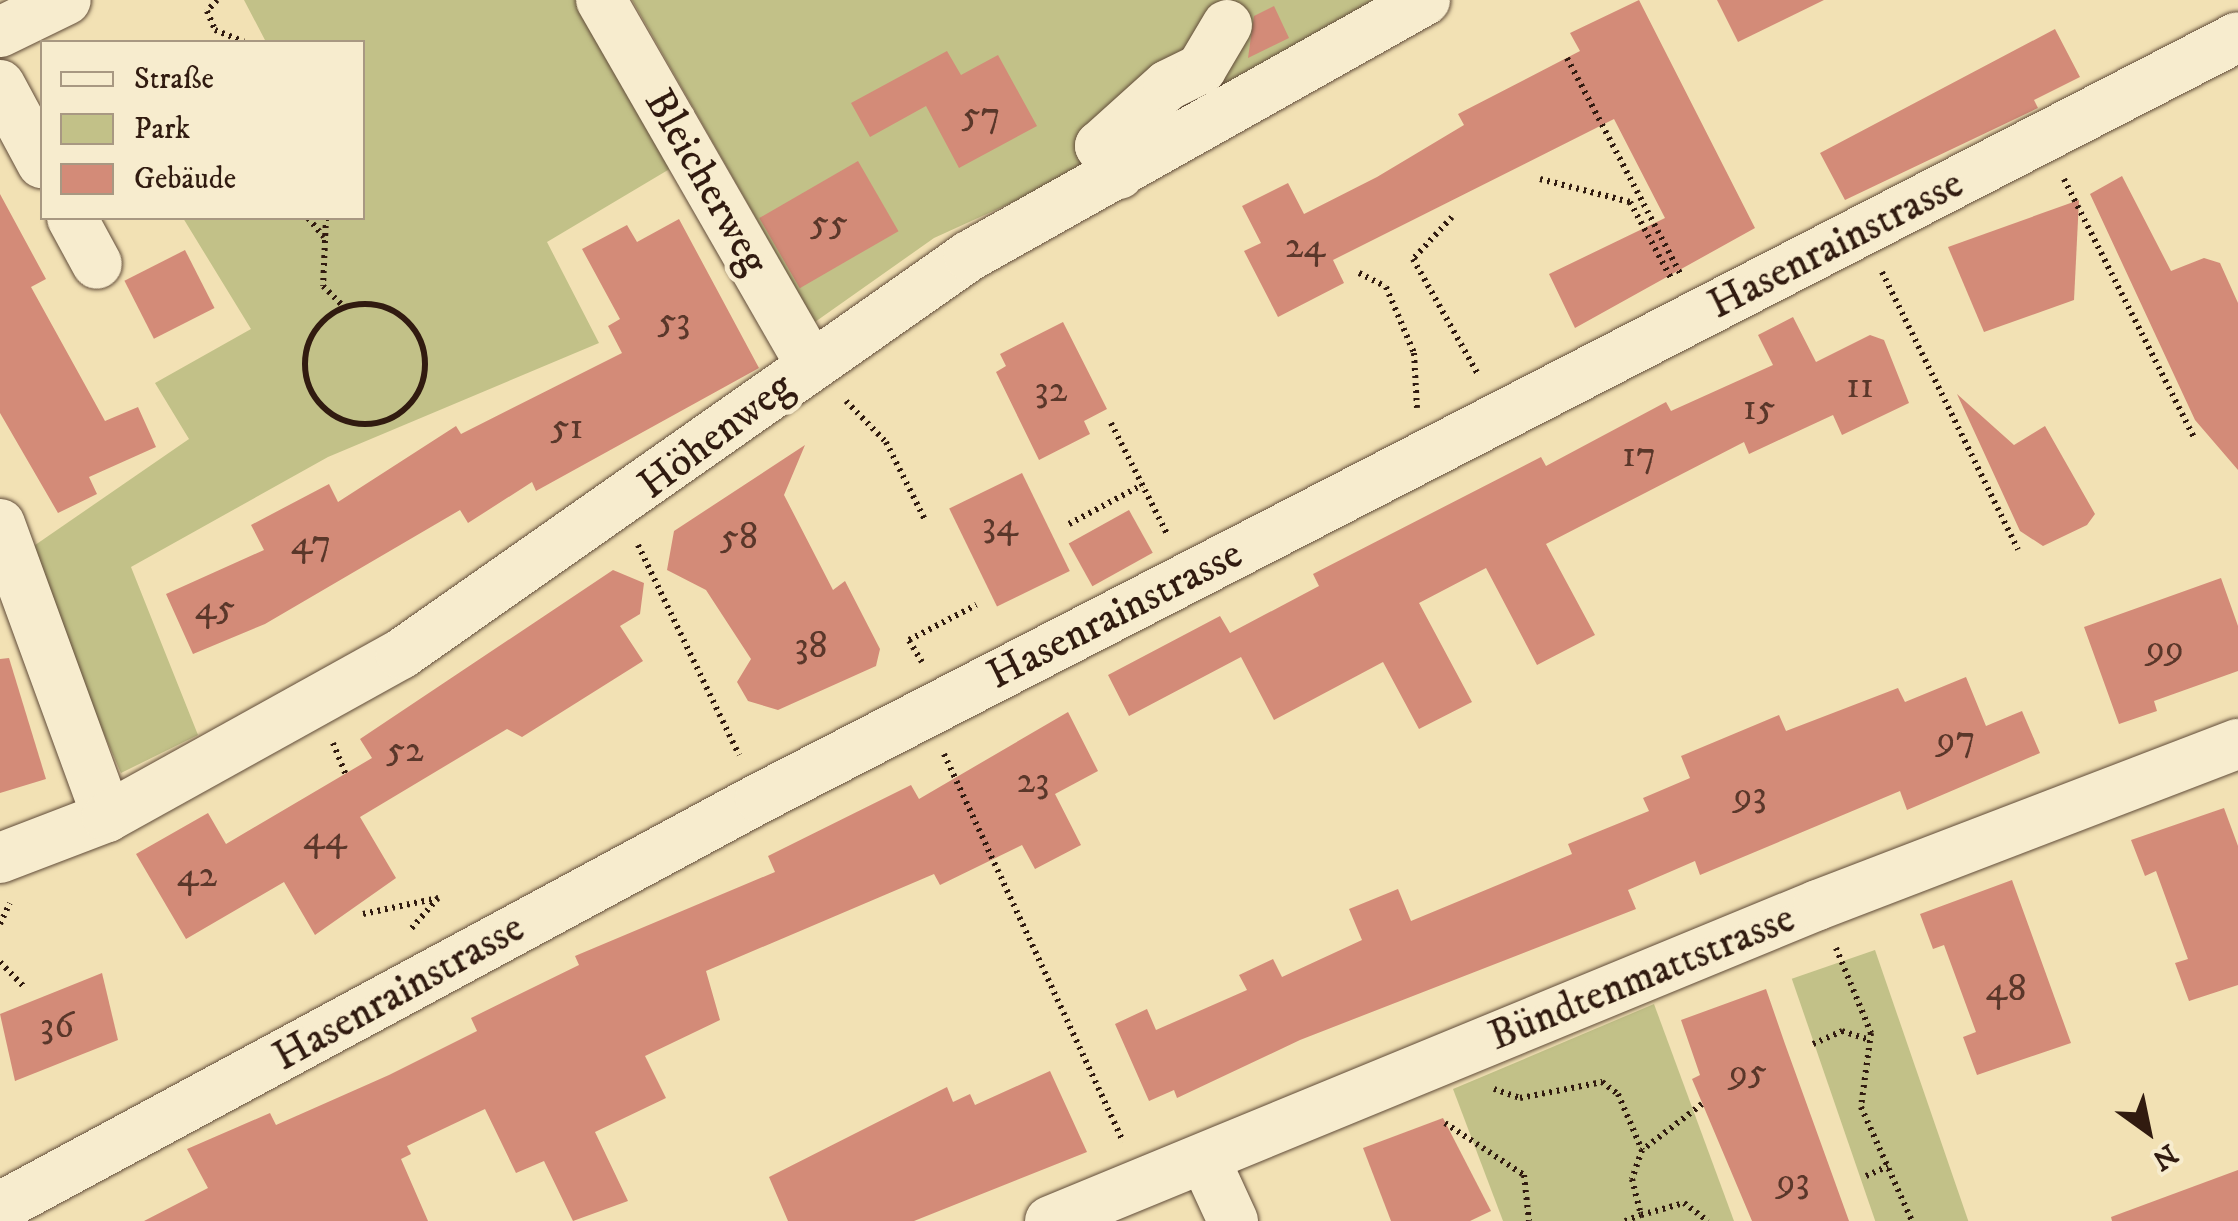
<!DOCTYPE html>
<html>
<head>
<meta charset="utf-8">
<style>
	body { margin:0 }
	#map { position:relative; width:2238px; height:1221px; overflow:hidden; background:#f2e1b4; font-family:"IM FELL DW Pica",serif }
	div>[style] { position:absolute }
	.green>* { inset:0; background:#c2c188; transform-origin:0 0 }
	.building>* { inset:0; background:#d38b78; transform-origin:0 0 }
	.path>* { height:6px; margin-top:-3px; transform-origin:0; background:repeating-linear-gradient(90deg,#311b10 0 2.5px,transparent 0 7.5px) }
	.path>.ring { margin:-3px; padding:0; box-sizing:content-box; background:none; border:6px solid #311b10; border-radius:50% }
	.roads { filter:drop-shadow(0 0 2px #614c39) drop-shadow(0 0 2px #614c39) }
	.minor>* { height:50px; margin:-25px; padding:0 25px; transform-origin:25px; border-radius:25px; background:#f7ecce }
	span { translate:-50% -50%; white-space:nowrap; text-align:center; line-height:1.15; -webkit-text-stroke:10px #f7ecce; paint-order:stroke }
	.number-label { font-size:38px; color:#5a372a }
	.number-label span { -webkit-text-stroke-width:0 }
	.street-label { font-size:42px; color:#311b10 }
	.legend { position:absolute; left:40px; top:40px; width:325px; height:180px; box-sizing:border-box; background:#f7ecce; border:2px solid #a89882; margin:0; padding:12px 18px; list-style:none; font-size:30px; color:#311b10 }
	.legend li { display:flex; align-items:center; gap:20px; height:50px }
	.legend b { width:50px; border:2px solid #a89882 }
	.north { position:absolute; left:2098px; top:1081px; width:100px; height:100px; -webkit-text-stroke:8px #f7ecce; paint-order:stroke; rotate:147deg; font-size:28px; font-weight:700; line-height:40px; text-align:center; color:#311b10 }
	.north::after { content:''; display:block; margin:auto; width:35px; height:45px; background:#311b10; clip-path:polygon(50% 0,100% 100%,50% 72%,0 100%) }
</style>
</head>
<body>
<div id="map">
	<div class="green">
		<div style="clip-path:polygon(244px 0,578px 0,673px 167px,547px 242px,599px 343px,328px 457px,131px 567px,198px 735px,121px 773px,25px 552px,189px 439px,155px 383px,251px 329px,183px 218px,362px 218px,362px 42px,266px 42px)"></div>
		<div style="clip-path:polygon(632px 0,1420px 0,1279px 81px,934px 238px,815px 322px)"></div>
		<div style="left:1875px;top:950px;width:287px;height:88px;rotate:71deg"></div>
		<div style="clip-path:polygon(1654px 1004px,1734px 1221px,1503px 1221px,1453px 1089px)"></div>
	</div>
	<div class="building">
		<div style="clip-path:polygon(1639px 0,1755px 228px,1575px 328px,1549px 274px,1665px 218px,1614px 119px,1333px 260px,1344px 283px,1278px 317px,1244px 251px,1261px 243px,1242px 206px,1288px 183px,1304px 214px,1377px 177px,1464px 125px,1458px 114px,1580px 51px,1570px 33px)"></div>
		<div style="clip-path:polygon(1717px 0,1824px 0,1738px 42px)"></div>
		<div style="clip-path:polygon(1274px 6px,1289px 38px,1248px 58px,1254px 16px)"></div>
		<div style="clip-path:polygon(2055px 29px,2080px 77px,2034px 100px,2038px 108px,1845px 200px,1820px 153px)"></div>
		<div style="clip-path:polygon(947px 51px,961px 75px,998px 55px,1037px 126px,959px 168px,926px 106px,870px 137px,851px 103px)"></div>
		<div style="left:858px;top:161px;width:81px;height:114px;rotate:60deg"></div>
		<div style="clip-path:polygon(2122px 176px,2171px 271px,2204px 258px,2220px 263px,2238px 303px,2238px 470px,2195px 420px,2090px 194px)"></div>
		<div style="clip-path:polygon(0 194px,46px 279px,31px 287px,105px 421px,138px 407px,156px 447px,89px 477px,97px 494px,58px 513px,0 413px)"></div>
		<div style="clip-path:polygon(2079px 200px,2074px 300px,1984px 332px,1948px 247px)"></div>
		<div style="clip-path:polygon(679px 219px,759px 368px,536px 491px,532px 482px,468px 523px,460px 510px,265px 624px,193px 654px,166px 594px,264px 550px,251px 525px,329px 484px,338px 502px,456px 426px,461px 434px,622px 353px,608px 326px,620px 319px,582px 249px,627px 225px,637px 242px)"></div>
		<div style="left:185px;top:250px;width:65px;height:68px;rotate:63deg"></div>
		<div style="clip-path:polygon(1793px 317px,1816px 362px,1870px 335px,1884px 340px,1909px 403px,1842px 435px,1833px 415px,1749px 454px,1744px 442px,1546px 544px,1595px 635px,1537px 665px,1486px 568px,1419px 603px,1472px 702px,1419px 729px,1383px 662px,1274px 720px,1241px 657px,1129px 716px,1108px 675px,1220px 616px,1230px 633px,1319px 586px,1313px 574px,1541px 457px,1546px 466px,1666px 402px,1671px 411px,1773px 365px,1758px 335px)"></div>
		<div style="clip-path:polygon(1063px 322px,1107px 409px,1084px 421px,1090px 434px,1039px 460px,996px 372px,1006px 366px,1000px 354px)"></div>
		<div style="clip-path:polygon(1957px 394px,2014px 445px,2045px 426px,2095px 514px,2087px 525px,2043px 546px,2020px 531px)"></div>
		<div style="clip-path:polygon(805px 445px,784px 495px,833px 590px,845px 581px,880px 649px,876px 666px,778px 710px,748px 701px,737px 682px,751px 659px,706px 590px,667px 570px,674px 531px)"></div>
		<div style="left:1022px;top:473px;width:109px;height:81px;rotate:64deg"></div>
		<div style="left:1129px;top:510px;width:49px;height:69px;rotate:61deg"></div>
		<div style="clip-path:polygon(613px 570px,644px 583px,640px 614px,620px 626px,643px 661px,522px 737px,507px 729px,360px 817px,396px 878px,315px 935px,284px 882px,186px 939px,136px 854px,208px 813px,226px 844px,372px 758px,360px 739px)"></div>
		<div style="clip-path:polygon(2221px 578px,2238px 626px,2238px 671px,2154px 701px,2157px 711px,2119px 724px,2084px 627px)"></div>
		<div style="clip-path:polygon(9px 658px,46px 779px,0 793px,0 659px)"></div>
		<div style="clip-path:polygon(1966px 677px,1986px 726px,2022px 711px,2040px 753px,1907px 810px,1900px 791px,1700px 875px,1695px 861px,1628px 890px,1636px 909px,1300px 1040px,1177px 1098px,1174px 1090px,1149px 1101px,1115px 1024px,1147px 1009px,1156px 1030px,1247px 990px,1239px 975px,1273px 959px,1282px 977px,1362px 940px,1349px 909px,1398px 889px,1411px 921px,1572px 854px,1568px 844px,1649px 811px,1643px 798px,1690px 778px,1681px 756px,1779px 715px,1786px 731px,1898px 688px,1905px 702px)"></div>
		<div style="clip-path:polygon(1068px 712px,1098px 771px,1055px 794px,1081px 845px,1035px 869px,1022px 845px,940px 885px,934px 874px,706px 971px,720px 1020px,645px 1056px,666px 1098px,595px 1132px,628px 1201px,573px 1221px,544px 1161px,516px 1173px,485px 1109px,407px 1146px,411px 1154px,401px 1159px,428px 1221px,144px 1221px,208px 1188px,187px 1149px,270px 1113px,276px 1125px,389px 1075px,477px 1031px,471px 1018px,579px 965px,575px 956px,775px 872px,768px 856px,911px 785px,919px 799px)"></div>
		<div style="clip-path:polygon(2224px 808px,2238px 846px,2238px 985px,2189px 1001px,2175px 963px,2188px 959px,2156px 871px,2145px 876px,2131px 840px)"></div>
		<div style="clip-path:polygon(2012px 880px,2071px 1043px,1977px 1075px,1963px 1037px,1976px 1032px,1944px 945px,1933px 949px,1920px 914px)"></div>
		<div style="clip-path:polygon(102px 973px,118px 1040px,15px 1081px,0 1014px)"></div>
		<div style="clip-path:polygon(1766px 989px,1785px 1044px,1849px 1221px,1752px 1221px,1692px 1079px,1700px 1075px,1681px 1020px)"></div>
		<div style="clip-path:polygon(1050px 1071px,1087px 1152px,914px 1221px,788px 1221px,769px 1177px,947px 1087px,953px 1102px,970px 1094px,975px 1105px)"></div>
		<div style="clip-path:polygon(1443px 1118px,1491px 1211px,1470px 1221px,1391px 1221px,1363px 1148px)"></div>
		<div style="clip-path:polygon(2238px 1170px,2238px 1221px,2112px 1221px,2111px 1217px)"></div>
	</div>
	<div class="path">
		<div style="left:217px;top:0;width:15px;rotate:132deg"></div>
		<div style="left:207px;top:11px;width:21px;rotate:67deg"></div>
		<div style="left:215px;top:30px;width:31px;rotate:22deg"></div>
		<div style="left:1567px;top:58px;width:243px;rotate:62.3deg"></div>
		<div style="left:1540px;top:179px;width:93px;rotate:14.3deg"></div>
		<div style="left:1630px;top:202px;width:86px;rotate:61.7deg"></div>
		<div style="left:2064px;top:179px;width:290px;rotate:63.3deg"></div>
		<div style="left:1452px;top:217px;width:57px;rotate:132.9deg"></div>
		<div style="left:1413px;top:259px;width:134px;rotate:60.6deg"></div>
		<div style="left:308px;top:218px;width:25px;rotate:50deg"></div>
		<div style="left:326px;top:218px;width:68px;rotate:92.5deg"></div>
		<div style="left:323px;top:286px;width:31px;rotate:45deg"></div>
		<div style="left:1882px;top:272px;width:309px;rotate:63.9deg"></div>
		<div style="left:1359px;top:273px;width:30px;rotate:27deg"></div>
		<div style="left:1386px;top:287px;width:72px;rotate:67deg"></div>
		<div style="left:1414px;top:353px;width:55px;rotate:86.9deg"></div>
		<div class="ring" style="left:305px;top:304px;width:114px;height:114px"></div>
		<div style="left:846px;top:401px;width:57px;rotate:45.7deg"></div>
		<div style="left:886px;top:442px;width:87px;rotate:63.4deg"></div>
		<div style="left:1111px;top:423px;width:127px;rotate:63.2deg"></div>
		<div style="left:1069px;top:524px;width:83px;rotate:-28.1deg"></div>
		<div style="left:638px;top:545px;width:233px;rotate:64.3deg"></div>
		<div style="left:922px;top:662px;width:26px;rotate:-121deg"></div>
		<div style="left:909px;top:640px;width:76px;rotate:-27.6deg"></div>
		<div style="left:333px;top:743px;width:35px;rotate:68deg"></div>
		<div style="left:944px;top:754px;width:427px;rotate:65.2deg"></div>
		<div style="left:363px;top:914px;width:77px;rotate:-12deg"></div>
		<div style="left:438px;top:898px;width:41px;rotate:131.1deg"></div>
		<div style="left:0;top:924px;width:23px;rotate:-65deg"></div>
		<div style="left:1836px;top:948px;width:92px;rotate:67.6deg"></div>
		<div style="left:1871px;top:1033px;width:75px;rotate:97.7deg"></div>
		<div style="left:1861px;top:1107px;width:125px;rotate:65.9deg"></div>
		<div style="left:0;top:962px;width:36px;rotate:46deg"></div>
		<div style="left:1813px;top:1044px;width:32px;rotate:-24deg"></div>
		<div style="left:1842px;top:1031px;width:28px;rotate:18deg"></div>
		<div style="left:1494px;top:1089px;width:28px;rotate:19deg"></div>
		<div style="left:1520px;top:1098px;width:84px;rotate:-11deg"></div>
		<div style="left:1602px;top:1082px;width:20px;rotate:37deg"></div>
		<div style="left:1618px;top:1094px;width:61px;rotate:66.8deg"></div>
		<div style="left:1702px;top:1104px;width:76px;rotate:142.5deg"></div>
		<div style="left:1642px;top:1150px;width:31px;rotate:109deg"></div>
		<div style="left:1632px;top:1179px;width:37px;rotate:76deg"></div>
		<div style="left:1641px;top:1215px;width:45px;rotate:-15.6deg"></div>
		<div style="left:1684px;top:1203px;width:30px;rotate:37deg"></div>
		<div style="left:1445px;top:1123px;width:95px;rotate:33.4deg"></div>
		<div style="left:1524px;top:1175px;width:46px;rotate:83.8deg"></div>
		<div style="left:1866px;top:1176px;width:24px;rotate:-24deg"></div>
		<div style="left:1625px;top:1221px;width:17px;rotate:-21deg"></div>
	</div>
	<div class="roads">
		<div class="minor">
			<div style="left:601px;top:0;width:420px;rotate:60.1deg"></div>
			<div style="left:0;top:32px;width:73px;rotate:-25.9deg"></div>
			<div style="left:0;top:85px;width:89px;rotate:61.7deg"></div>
			<div style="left:1119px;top:174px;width:34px;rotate:-124deg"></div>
			<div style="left:1100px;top:146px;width:91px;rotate:-41.9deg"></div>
			<div style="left:1168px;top:85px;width:37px;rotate:-26deg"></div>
			<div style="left:1201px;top:69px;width:51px;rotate:-59.4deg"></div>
			<div style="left:72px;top:218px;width:52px;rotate:61.5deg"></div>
			<div style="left:0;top:524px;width:312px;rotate:69.9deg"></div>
			<div style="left:0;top:858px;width:115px;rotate:-21deg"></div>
			<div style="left:107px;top:817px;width:336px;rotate:-29deg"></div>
			<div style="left:401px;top:654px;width:694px;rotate:-35.02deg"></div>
			<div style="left:969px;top:256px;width:523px;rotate:-29.31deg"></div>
			<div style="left:1205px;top:1160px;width:67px;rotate:65.3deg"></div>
			<div style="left:0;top:1207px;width:863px;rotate:-28.29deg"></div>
			<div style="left:760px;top:798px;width:1662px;rotate:-27.24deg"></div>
			<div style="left:1050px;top:1221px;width:830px;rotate:-22.37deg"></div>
			<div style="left:1818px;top:905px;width:450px;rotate:-21deg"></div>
		</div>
	</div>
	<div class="number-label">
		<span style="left:981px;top:116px">57</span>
		<span style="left:829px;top:224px">55</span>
		<span style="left:1305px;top:247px">24</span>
		<span style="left:674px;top:322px">53</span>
		<span style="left:1860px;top:387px">11</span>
		<span style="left:1051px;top:391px">32</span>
		<span style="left:1759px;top:409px">15</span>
		<span style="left:567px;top:428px">51</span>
		<span style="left:1639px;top:456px">17</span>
		<span style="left:1000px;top:526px">34</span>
		<span style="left:739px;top:538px">58</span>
		<span style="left:311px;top:544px">47</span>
		<span style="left:215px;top:609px">45</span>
		<span style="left:811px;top:647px">38</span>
		<span style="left:2165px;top:649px">99</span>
		<span style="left:1956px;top:740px">97</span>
		<span style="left:405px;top:751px">52</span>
		<span style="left:1033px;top:782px">23</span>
		<span style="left:1750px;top:796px">93</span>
		<span style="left:325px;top:839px">44</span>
		<span style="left:197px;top:876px">42</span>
		<span style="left:2006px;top:990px">48</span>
		<span style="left:57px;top:1027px">36</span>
		<span style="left:1748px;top:1073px">95</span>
		<span style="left:1793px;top:1182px">93</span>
	</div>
	<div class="street-label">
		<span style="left:706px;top:182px;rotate:60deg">Bleicherweg</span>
		<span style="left:1836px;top:245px;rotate:-27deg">Hasenrainstrasse</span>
		<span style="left:716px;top:436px;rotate:-37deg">Höhenweg</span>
		<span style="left:1115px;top:615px;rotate:-27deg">Hasenrainstrasse</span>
		<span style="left:1642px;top:978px;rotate:-22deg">Bündtenmattstrasse</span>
		<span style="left:399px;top:993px;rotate:-29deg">Hasenrainstrasse</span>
	</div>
	<ul class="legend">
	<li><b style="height:12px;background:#f7ecce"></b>Straße</li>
	<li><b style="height:28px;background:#c2c188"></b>Park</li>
	<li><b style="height:28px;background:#d38b78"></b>Gebäude</li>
	</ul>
	<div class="north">N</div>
</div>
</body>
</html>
